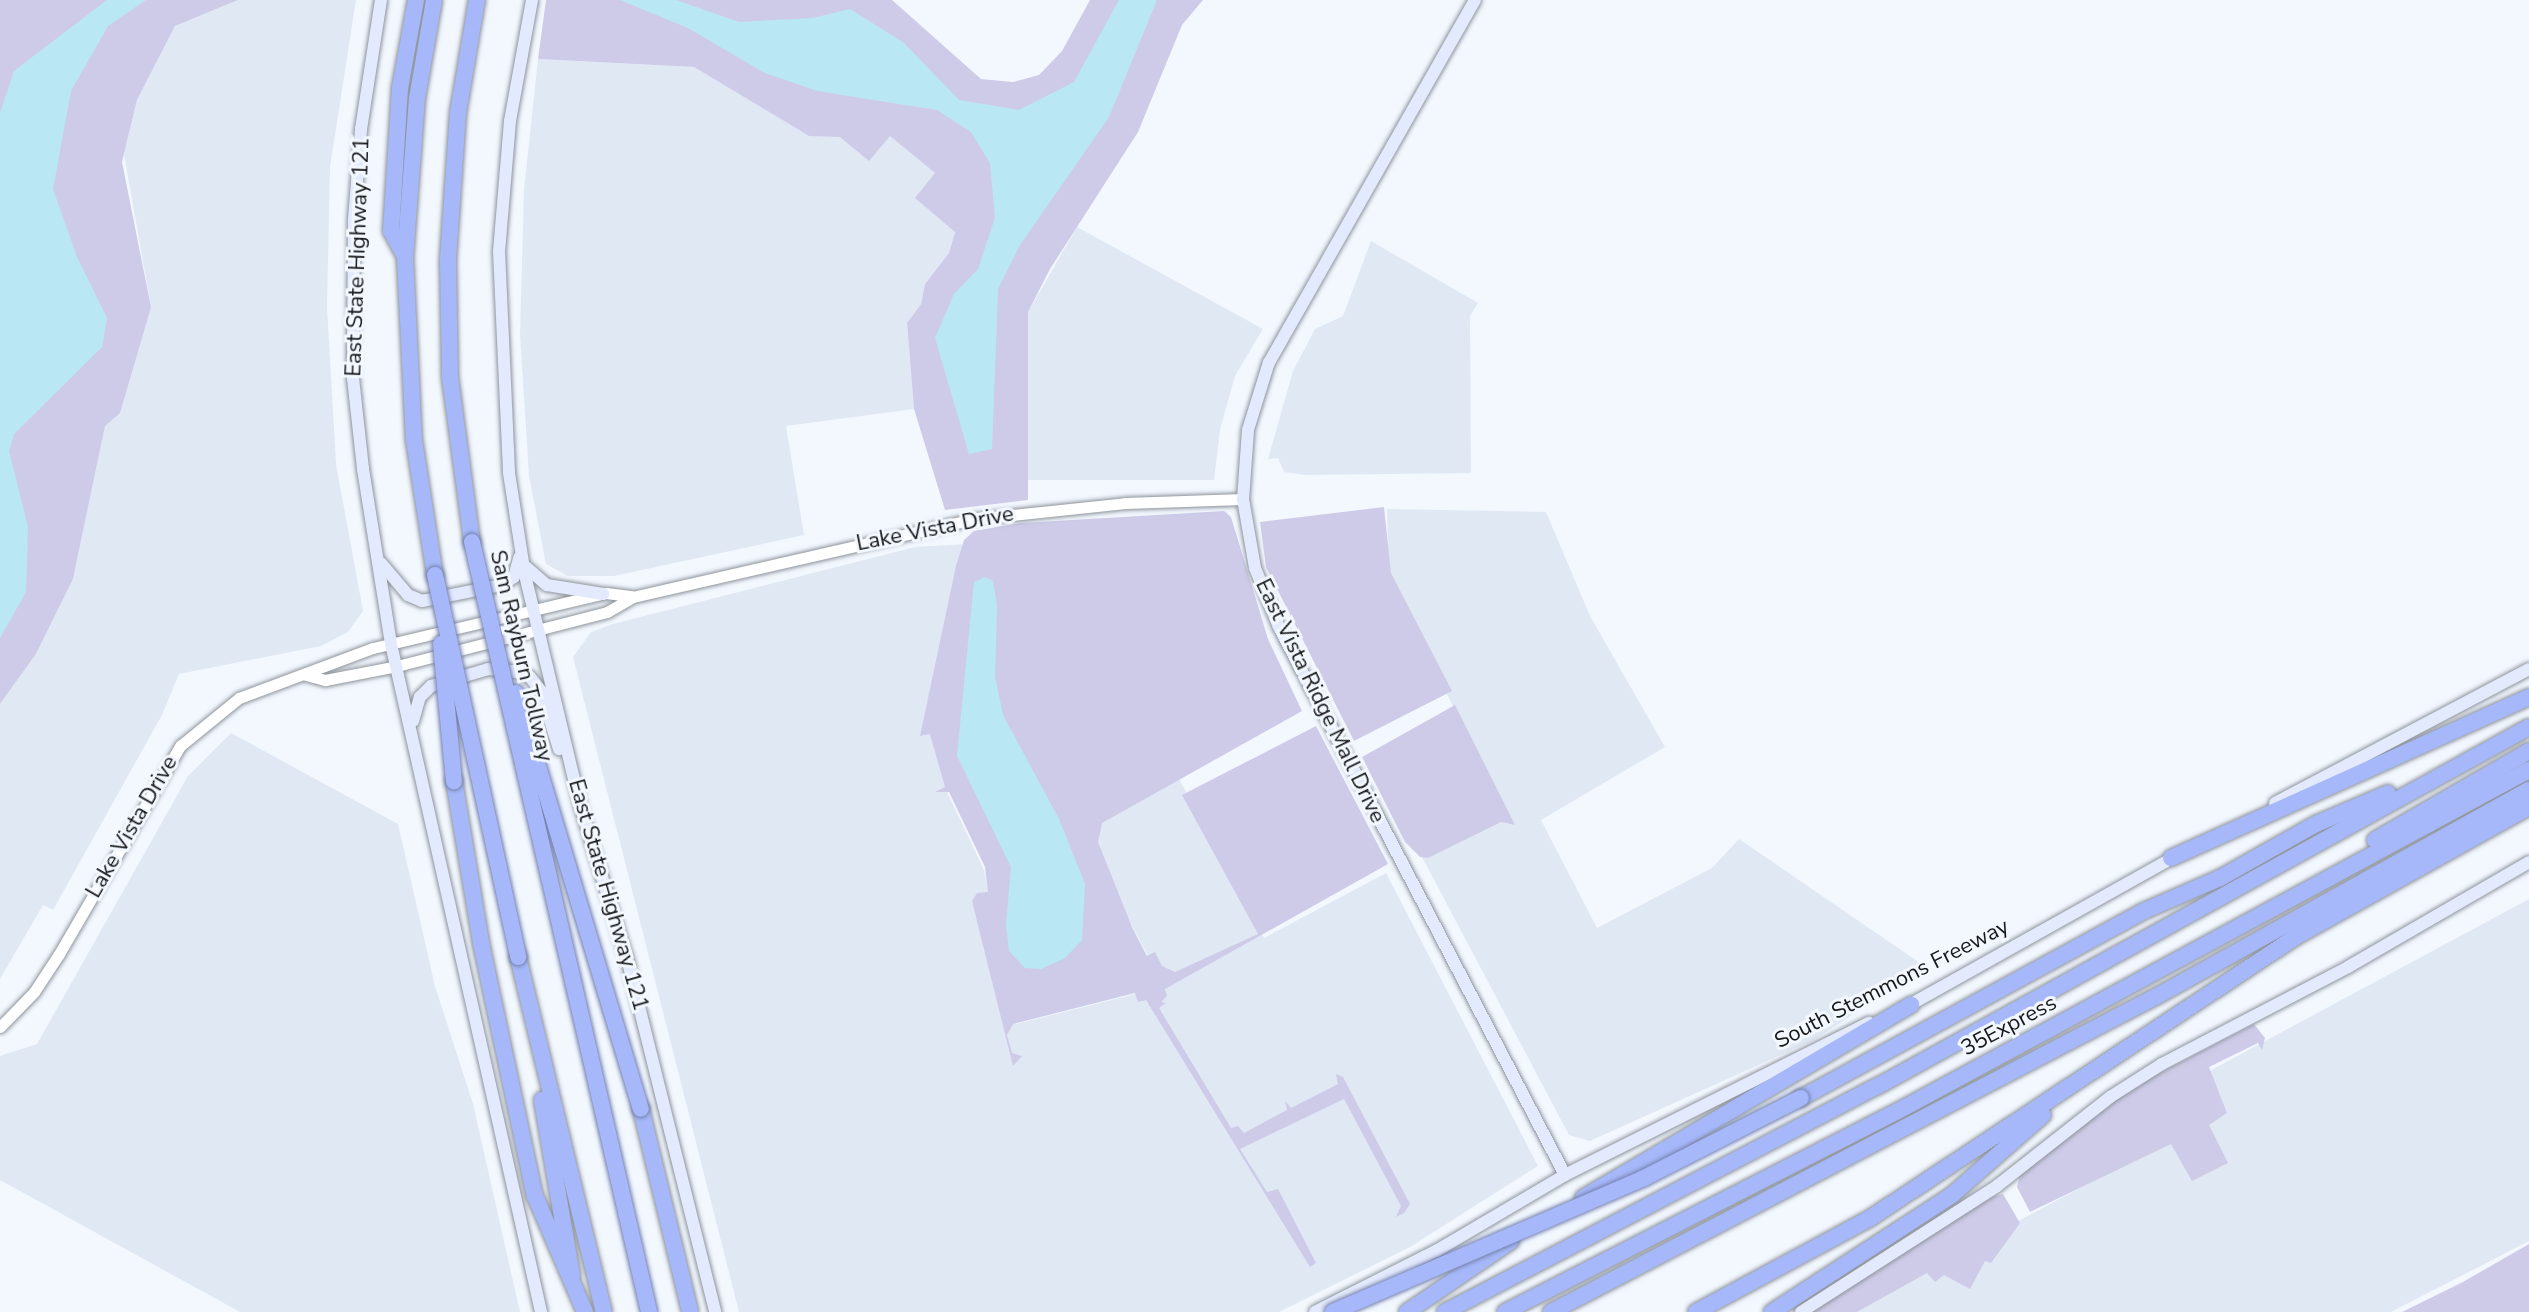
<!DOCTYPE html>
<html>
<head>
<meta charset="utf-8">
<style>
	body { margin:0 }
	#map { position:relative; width:2529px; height:1312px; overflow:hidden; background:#f3f8ff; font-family:"Nunito Sans",sans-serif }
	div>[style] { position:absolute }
	.built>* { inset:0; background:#e0e8f3 }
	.green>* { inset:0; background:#cecbe9 }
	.water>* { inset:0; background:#b9e8f4 }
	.roads { filter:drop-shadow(0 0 2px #8e949b) drop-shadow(0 0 2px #8e949b) }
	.tertiary>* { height:11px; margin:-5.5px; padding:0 5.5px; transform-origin:5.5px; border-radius:5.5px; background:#fff }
	.secondary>* { height:12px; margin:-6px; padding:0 6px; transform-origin:6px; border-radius:6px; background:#e4eafe }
	.motorway>* { height:16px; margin:-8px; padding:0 8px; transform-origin:8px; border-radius:8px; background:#a6b8fa }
	.bridges { filter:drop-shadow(0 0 2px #7480ac) drop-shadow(0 0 2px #7480ac) }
	.motorway-bridge>* { height:16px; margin:-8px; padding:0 8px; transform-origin:8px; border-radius:8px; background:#a6b8fa }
	span { translate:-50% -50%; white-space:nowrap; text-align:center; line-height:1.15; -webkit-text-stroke:6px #f3f8ff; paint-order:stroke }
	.street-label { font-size:22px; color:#16181a }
</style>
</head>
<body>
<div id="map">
	<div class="built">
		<div style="clip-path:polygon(238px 0,356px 0,330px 167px,327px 307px,336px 464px,363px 611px,348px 632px,321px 646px,179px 674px,162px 715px,53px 910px,43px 905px,0 979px,0 704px,36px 654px,73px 579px,105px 425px,151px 307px,124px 154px,137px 100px,175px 26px)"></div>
		<div style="clip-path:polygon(538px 59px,694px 67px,809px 136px,889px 135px,935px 173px,955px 232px,949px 253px,925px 284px,921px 304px,907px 323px,914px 409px,786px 426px,804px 535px,614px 576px,568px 576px,546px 564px,529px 476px,520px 335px,524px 190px)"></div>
		<div style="clip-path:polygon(1077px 227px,1263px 329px,1235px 376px,1220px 430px,1214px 480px,1028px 480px,1028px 312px)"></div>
		<div style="clip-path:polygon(1371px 241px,1478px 303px,1470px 316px,1471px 473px,1305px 475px,1284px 472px,1278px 458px,1268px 459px,1293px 371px,1315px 329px,1343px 316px)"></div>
		<div style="clip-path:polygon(1387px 509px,1546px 512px,1590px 616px,1665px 747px,1541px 820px,1597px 928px,1712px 868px,1739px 839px,1926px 967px,1814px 1040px,1590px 1141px,1569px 1135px,1422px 857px,1501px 821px,1511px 825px,1389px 575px)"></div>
		<div style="clip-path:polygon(969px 544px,932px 738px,948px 794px,984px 870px,1016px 1024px,1143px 992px,1148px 1000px,1166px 990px,1081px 829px,1178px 777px,1264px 938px,1386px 873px,1538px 1166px,1410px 1247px,1279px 1312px,739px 1312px,573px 657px,591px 632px,613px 624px,915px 547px)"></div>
		<div style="clip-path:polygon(231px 733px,398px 824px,435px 986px,473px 1104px,520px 1312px,240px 1312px,0 1180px,0 1056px,37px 1044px,188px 776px)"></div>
		<div style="clip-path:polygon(2529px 899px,2529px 1241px,2391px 1312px,1846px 1312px,2209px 1120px,2189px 1082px)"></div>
	</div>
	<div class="green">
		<div style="clip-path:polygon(0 0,238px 0,175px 26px,137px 100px,122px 162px,151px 307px,120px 413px,105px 426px,73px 579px,36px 654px,0 704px)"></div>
		<div style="clip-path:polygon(546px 0,892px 0,981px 79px,1013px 82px,1039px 75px,1062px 51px,1090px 0,1203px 0,1182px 25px,1138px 132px,1050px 269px,1028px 312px,1028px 500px,945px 510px,914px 409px,907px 323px,921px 304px,925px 284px,949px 253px,955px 232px,915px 198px,935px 173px,890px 136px,869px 161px,840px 137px,809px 136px,694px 67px,538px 59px)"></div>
		<div style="clip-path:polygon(1384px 507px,1391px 573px,1452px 691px,1354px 741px,1266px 567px,1260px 522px)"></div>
		<div style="clip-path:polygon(1224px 511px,1231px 517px,1268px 639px,1302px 711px,1102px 823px,1098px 842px,1132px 927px,1147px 956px,1155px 952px,1162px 966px,1175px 972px,1258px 934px,1182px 795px,1316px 726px,1388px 864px,1165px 989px,1167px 996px,1161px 1002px,1166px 1003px,1159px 1008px,1231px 1128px,1238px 1126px,1244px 1133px,1287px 1110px,1285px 1101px,1291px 1108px,1338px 1084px,1336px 1074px,1343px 1077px,1410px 1204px,1404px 1213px,1396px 1217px,1401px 1206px,1344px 1099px,1240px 1149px,1267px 1192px,1278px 1189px,1316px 1263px,1310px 1267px,1146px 1000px,1138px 1002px,1135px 993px,1013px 1024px,1007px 1035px,1012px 1053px,1022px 1056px,1013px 1066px,972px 901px,977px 893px,988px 892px,985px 867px,949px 792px,935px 792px,945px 787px,930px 734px,920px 736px,956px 566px,964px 540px,974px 531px,1021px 523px)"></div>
		<div style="clip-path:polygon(1455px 705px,1515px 825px,1501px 822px,1428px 858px,1420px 857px,1405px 842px,1362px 757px)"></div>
		<div style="clip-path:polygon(2254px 1024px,2265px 1038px,2262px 1050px,2258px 1043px,2209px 1067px,2227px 1113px,2209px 1125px,2228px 1163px,2192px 1181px,2171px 1144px,2030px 1212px,2017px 1187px,2020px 1175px,2131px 1088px)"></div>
		<div style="clip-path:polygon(2003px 1194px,2020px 1223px,1991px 1263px,1985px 1261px,1970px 1289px,1944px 1275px,1935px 1282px,1927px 1273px,1857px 1312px,1812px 1312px,1987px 1198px)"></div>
		<div style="clip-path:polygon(2529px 1244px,2529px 1312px,2402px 1312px,2463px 1282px)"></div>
	</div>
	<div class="water">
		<div style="clip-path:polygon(107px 0,146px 0,108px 26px,71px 91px,53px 189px,77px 257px,107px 318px,102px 347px,14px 434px,9px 451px,28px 527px,26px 592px,0 638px,0 113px,14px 71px)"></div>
		<div style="clip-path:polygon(620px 0,676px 0,739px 22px,813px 18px,850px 9px,904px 43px,959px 100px,1019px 110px,1074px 82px,1119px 0,1157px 0,1109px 117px,1020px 245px,998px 289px,992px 449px,969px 454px,935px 338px,954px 294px,978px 269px,995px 218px,990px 163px,971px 132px,937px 110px,817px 91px,765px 73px,688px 28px)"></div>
		<div style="clip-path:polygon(985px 577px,993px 581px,997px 605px,995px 677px,1003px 715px,1059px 819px,1085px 884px,1082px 940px,1065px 958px,1041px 969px,1025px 968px,1009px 951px,1006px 924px,1011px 867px,957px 756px,974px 582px)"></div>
	</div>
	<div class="roads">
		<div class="tertiary">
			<div style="left:306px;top:675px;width:20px;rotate:15deg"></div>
			<div style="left:325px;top:680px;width:73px;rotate:-11deg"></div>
			<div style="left:397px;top:666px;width:217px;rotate:-14.4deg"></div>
			<div style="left:607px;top:612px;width:30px;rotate:-30deg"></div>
			<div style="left:633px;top:597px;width:350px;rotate:-12.9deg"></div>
			<div style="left:974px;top:519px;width:152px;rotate:-6deg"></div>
			<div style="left:1125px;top:503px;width:118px;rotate:-1.9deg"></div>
			<div style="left:0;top:1027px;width:49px;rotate:-45.8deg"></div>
			<div style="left:34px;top:992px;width:45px;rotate:-56.7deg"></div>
			<div style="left:59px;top:954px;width:241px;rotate:-59.8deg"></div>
			<div style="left:180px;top:746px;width:76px;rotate:-39.1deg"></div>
			<div style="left:239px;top:698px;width:143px;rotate:-20.5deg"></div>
			<div style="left:373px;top:648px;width:239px;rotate:-13.3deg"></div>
			<div style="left:606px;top:593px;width:26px;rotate:7deg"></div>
		</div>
		<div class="secondary">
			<div style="left:381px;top:0;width:131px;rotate:98.8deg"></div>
			<div style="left:361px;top:129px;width:91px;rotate:94.4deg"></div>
			<div style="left:354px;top:220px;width:158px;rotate:90.4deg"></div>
			<div style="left:353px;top:378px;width:92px;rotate:83.7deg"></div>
			<div style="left:363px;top:469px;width:177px;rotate:80.9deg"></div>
			<div style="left:391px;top:644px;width:685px;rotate:77.34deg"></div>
			<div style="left:532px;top:0;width:123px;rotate:100.3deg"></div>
			<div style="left:510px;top:121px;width:130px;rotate:94.8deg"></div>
			<div style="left:499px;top:251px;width:222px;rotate:87.4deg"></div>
			<div style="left:509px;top:473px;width:103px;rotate:81.1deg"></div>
			<div style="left:525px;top:575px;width:240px;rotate:76.5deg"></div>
			<div style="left:581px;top:808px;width:157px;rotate:73deg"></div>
			<div style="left:627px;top:958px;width:365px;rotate:76deg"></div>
			<div style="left:1475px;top:0;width:417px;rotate:119.6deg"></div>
			<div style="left:1269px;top:362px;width:71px;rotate:107.2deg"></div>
			<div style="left:1248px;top:430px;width:69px;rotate:94.1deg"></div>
			<div style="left:1243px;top:499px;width:70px;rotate:80.1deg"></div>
			<div style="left:1255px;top:568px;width:64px;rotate:67.9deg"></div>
			<div style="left:1279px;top:627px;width:618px;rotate:62.44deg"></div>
			<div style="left:381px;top:563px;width:42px;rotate:49.8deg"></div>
			<div style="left:408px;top:595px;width:15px;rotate:23deg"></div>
			<div style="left:422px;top:601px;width:82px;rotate:-11.3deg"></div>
			<div style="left:502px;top:585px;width:14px;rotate:-34deg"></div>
			<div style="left:514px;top:577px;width:20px;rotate:-75deg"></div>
			<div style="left:526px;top:567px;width:28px;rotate:41deg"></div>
			<div style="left:547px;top:585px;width:57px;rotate:9.1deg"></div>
			<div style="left:413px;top:721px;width:25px;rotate:-74deg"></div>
			<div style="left:420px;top:697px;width:16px;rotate:-45deg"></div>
			<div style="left:431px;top:686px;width:59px;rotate:-16.6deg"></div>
			<div style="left:488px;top:669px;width:25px;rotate:5deg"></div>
			<div style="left:513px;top:671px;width:18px;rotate:19deg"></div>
			<div style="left:530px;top:677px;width:18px;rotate:52deg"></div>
			<div style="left:541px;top:691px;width:61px;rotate:72.8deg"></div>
			<div style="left:2275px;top:803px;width:287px;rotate:-27.8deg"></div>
			<div style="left:1904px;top:1008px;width:314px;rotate:-29.2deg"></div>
			<div style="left:1315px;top:1312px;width:136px;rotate:-26.8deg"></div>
			<div style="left:1436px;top:1251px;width:150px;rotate:-30.5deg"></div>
			<div style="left:1565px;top:1175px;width:340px;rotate:-26.6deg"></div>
			<div style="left:1801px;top:1312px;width:233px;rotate:-32.7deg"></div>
			<div style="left:1997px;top:1186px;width:144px;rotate:-38.2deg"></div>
			<div style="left:2110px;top:1097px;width:62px;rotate:-32.4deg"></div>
			<div style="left:2162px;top:1064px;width:210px;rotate:-27.5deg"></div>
			<div style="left:2348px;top:967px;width:209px;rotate:-30.1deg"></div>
		</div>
		<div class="motorway">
			<div style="left:434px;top:0;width:99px;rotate:99.8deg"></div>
			<div style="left:417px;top:98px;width:160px;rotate:94.3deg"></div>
			<div style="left:405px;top:258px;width:182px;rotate:87.2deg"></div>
			<div style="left:414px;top:440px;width:137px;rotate:81.2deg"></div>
			<div style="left:405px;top:257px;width:30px;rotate:-118deg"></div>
			<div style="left:391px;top:231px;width:143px;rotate:-86.4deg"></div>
			<div style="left:400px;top:88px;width:89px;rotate:-79.7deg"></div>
			<div style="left:472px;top:542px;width:165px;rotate:-97.6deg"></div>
			<div style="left:450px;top:378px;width:119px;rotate:-91deg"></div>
			<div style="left:448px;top:259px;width:146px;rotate:-86.1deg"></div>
			<div style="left:458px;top:113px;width:115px;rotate:-80.5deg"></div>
			<div style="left:454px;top:781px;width:164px;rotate:80.5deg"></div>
			<div style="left:481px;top:943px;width:259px;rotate:78deg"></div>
			<div style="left:535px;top:1196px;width:126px;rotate:66.7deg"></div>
			<div style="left:2375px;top:840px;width:178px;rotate:-30deg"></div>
			<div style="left:2171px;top:858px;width:393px;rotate:-24.2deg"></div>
			<div style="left:518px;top:957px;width:365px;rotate:76.4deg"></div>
			<div style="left:1801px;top:1098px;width:391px;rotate:-28.6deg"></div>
			<div style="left:2144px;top:911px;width:83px;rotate:-23.5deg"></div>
			<div style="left:2220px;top:878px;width:110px;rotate:-29.4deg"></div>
			<div style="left:2316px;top:824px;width:78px;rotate:-23.3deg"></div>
			<div style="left:542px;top:1100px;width:178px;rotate:80.3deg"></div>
			<div style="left:641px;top:1109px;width:209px;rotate:76.4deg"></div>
			<div style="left:1583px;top:1198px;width:381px;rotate:-30.5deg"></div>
			<div style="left:1407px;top:1312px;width:126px;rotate:-34.3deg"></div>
			<div style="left:1445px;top:1312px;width:488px;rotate:-27.6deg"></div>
			<div style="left:1878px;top:1086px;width:743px;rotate:-28.87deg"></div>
			<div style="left:1505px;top:1312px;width:441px;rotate:-27.1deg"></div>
			<div style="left:1898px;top:1111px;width:717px;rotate:-28.39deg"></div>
			<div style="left:1551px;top:1312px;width:683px;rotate:-27.54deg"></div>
			<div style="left:2157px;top:996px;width:425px;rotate:-29deg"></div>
			<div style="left:1696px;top:1312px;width:196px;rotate:-28.3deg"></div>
			<div style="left:1869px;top:1219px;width:513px;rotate:-33.47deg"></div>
			<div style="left:2297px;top:936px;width:265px;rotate:-29.1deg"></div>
			<div style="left:1772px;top:1312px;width:215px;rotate:-33deg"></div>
			<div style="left:1952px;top:1195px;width:121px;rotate:-41.3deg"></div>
		</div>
	</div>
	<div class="bridges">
		<div class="motorway-bridge">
			<div style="left:472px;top:542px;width:790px;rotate:77.05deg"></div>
			<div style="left:435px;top:575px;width:391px;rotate:77.7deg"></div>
			<div style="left:441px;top:644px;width:138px;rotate:84.6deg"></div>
			<div style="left:516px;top:693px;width:434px;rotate:73.3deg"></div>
			<div style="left:1333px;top:1312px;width:339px;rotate:-23.3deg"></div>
			<div style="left:1644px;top:1178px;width:176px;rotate:-27deg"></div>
		</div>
	</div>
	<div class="street-label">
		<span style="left:358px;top:257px;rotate:-88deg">East State Highway 121</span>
		<span style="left:935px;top:529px;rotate:-11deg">Lake Vista Drive</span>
		<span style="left:521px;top:656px;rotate:77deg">Sam Rayburn Tollway</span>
		<span style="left:1320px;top:701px;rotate:64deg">East Vista Ridge Mall Drive</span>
		<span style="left:132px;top:827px;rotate:-60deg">Lake Vista Drive</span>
		<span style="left:608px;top:895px;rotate:74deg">East State Highway 121</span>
		<span style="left:1892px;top:984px;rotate:-27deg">South Stemmons Freeway</span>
		<span style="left:2009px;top:1026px;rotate:-28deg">35Express</span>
	</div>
</div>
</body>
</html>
